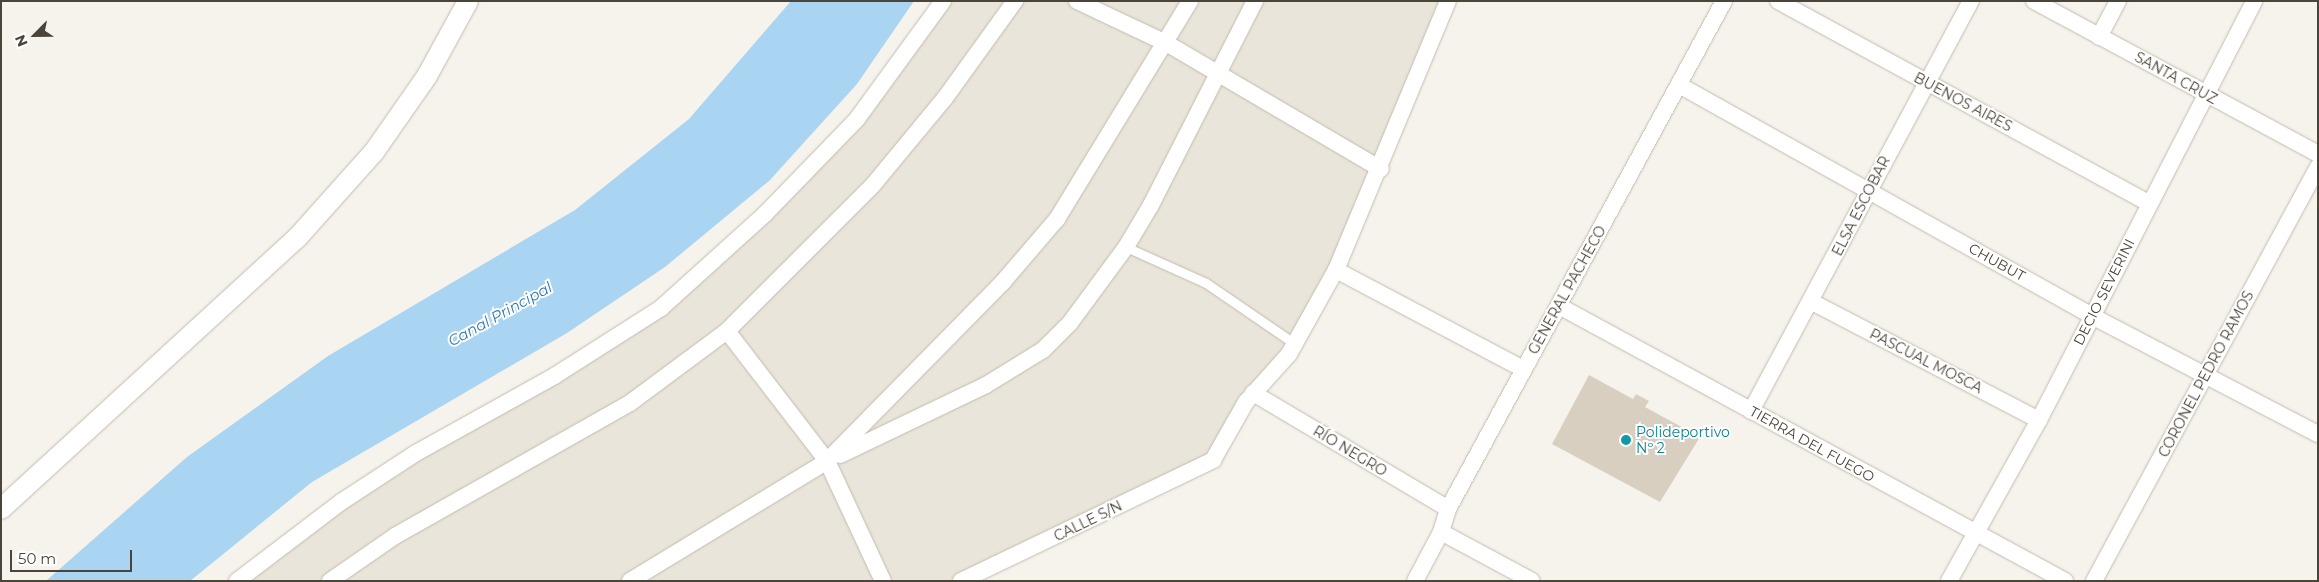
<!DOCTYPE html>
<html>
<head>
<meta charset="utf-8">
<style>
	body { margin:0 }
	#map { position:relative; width:2319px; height:582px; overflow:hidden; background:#f6f3ec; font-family:Montserrat,sans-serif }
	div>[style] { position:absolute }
	.residential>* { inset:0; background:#eae5da }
	.water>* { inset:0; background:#a9d4f2 }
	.building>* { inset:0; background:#d8cfc1 }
	.roads { filter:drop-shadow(0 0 1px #c2bbae) drop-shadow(0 0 1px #c2bbae) }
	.service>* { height:9px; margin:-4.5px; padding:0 4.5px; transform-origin:4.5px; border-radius:4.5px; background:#fff }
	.minor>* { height:16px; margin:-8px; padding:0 8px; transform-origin:8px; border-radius:8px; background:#fff }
	.tertiary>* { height:20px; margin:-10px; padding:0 10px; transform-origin:10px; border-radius:10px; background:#fff }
	.dots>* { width:14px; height:14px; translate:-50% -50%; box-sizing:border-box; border:2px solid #fff; border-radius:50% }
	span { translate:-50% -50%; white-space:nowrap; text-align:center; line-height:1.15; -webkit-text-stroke:4px #fff; paint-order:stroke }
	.street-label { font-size:14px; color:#4b4439 }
	.culture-label { font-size:14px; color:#0d838f }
	.left { translate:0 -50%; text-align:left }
	.water-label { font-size:15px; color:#2e7ab2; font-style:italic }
	.frame { position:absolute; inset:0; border:2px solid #4b4439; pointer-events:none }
	.north { position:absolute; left:10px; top:10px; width:50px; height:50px; -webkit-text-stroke:4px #fff; paint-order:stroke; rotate:247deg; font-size:14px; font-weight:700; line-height:20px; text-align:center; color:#4b4439 }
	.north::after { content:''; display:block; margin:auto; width:18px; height:22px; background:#4b4439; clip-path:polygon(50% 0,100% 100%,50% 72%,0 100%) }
	.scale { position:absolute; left:10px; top:550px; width:122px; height:22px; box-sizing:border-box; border:2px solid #4b4439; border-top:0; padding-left:6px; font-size:15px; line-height:18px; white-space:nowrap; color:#4b4439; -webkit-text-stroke:4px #fff; paint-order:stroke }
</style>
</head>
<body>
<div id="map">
	<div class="residential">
		<div style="clip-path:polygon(942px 1px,1448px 1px,1336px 270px,1220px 451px,961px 581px,237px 581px,290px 540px,661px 308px,857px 119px)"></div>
	</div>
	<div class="water">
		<div style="clip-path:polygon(791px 1px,914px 1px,857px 84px,770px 180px,665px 267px,567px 333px,312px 482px,190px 581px,46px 581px,187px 457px,328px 356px,575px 210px,689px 119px)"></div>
	</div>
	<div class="building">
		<div style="clip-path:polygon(1589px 375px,1633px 399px,1636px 394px,1649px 401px,1645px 407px,1700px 437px,1660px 502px,1552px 444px)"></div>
	</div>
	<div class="roads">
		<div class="service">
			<div style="left:1126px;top:247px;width:88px;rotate:24.2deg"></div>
			<div style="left:1206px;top:283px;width:108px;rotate:34.4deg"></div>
		</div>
		<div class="minor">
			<div style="left:1077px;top:1px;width:98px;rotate:25.3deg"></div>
			<div style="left:1166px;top:43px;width:249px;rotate:30.4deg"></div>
			<div style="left:1778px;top:1px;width:422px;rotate:28.6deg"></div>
			<div style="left:2034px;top:1px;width:323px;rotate:28.3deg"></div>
			<div style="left:2099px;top:37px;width:41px;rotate:-62.2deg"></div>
			<div style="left:1679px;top:85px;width:473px;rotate:29.2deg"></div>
			<div style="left:2092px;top:316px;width:255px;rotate:27.6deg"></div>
			<div style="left:1336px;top:270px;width:212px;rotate:27.9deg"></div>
			<div style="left:1812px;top:302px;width:256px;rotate:27.5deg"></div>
			<div style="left:1559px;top:306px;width:576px;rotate:28.52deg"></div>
			<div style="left:727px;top:331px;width:164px;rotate:52.4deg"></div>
			<div style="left:827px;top:461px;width:132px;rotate:65deg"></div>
			<div style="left:1253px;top:393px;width:227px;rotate:30.7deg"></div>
			<div style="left:1751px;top:411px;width:465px;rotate:-61.8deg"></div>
			<div style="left:840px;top:455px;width:162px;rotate:-25.6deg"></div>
			<div style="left:986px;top:385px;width:67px;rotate:-31.6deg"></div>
			<div style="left:1043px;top:350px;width:38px;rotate:-45deg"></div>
			<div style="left:1070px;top:323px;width:94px;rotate:-53.6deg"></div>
			<div style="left:1126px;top:247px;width:49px;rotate:-59.2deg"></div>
			<div style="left:1151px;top:205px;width:229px;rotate:-63deg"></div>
			<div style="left:1441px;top:532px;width:103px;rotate:28.3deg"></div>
			<div style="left:237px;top:581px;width:131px;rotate:-37.2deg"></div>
			<div style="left:341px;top:502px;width:90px;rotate:-33.2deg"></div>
			<div style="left:416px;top:453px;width:160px;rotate:-29.1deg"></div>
			<div style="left:556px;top:375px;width:125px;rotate:-32.5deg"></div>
			<div style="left:661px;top:308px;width:140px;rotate:-42.1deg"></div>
			<div style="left:765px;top:214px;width:132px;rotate:-45.9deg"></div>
			<div style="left:857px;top:119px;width:146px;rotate:-53.9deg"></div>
			<div style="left:330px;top:581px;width:79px;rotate:-34.7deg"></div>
			<div style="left:395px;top:536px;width:270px;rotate:-29.5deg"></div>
			<div style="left:630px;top:403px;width:121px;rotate:-36.6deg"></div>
			<div style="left:727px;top:331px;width:206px;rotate:-45deg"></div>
			<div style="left:873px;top:185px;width:113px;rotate:-50.4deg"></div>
			<div style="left:945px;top:98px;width:120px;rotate:-54.2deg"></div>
			<div style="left:630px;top:581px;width:231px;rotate:-31.3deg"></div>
			<div style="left:827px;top:461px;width:251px;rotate:-45.5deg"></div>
			<div style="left:1003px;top:282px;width:83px;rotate:-49.4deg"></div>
			<div style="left:1057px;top:219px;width:255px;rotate:-58.6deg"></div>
			<div style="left:961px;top:581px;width:280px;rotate:-25.6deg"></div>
			<div style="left:1213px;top:460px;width:67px;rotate:-60.4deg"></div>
			<div style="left:1246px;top:402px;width:64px;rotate:-48.1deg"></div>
			<div style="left:1289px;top:354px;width:96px;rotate:-60.8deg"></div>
			<div style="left:1336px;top:270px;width:291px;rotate:-67.4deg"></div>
			<div style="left:1415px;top:581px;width:55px;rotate:-62deg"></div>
			<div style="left:1441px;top:532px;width:24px;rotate:-73deg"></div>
			<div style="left:1448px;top:509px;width:578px;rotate:-61.48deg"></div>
			<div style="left:1949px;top:581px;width:184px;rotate:-60.8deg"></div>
			<div style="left:2039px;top:420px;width:471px;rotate:-62.8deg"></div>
			<div style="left:2094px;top:581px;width:471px;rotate:-61.6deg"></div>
		</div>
		<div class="tertiary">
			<div style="left:1px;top:509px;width:401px;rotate:-42.5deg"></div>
			<div style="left:297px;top:238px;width:115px;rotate:-48.2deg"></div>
			<div style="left:374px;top:152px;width:93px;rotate:-55.1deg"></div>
			<div style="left:427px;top:76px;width:85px;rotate:-61.3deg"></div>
		</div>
	</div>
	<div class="dots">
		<div style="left:1626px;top:440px;background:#0f9aa8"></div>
	</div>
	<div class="street-label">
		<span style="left:2176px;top:78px;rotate:29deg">SANTA CRUZ</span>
		<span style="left:1963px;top:102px;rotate:28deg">BUENOS AIRES</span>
		<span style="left:1861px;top:206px;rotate:-63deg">ELSA ESCOBAR</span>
		<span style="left:1997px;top:262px;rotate:29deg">CHUBUT</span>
		<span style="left:1567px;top:290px;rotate:-61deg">GENERAL PACHECO</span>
		<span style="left:2104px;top:292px;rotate:-63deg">DECIO SEVERINI</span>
		<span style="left:1926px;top:361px;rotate:27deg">PASCUAL MOSCA</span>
		<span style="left:2206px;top:374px;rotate:-62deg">CORONEL PEDRO RAMOS</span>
		<span style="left:1812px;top:444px;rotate:29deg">TIERRA DEL FUEGO</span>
		<span style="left:1350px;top:451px;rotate:31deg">RÍO NEGRO</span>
		<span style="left:1088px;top:521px;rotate:-26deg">CALLE S/N</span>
	</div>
	<div class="culture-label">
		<span class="left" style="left:1636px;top:440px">Polideportivo<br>Nº 2</span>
	</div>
	<div class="water-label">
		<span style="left:500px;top:314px;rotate:-29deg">Canal Principal</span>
	</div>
	<div class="frame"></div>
	<div class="north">N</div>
	<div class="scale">50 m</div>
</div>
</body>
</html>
